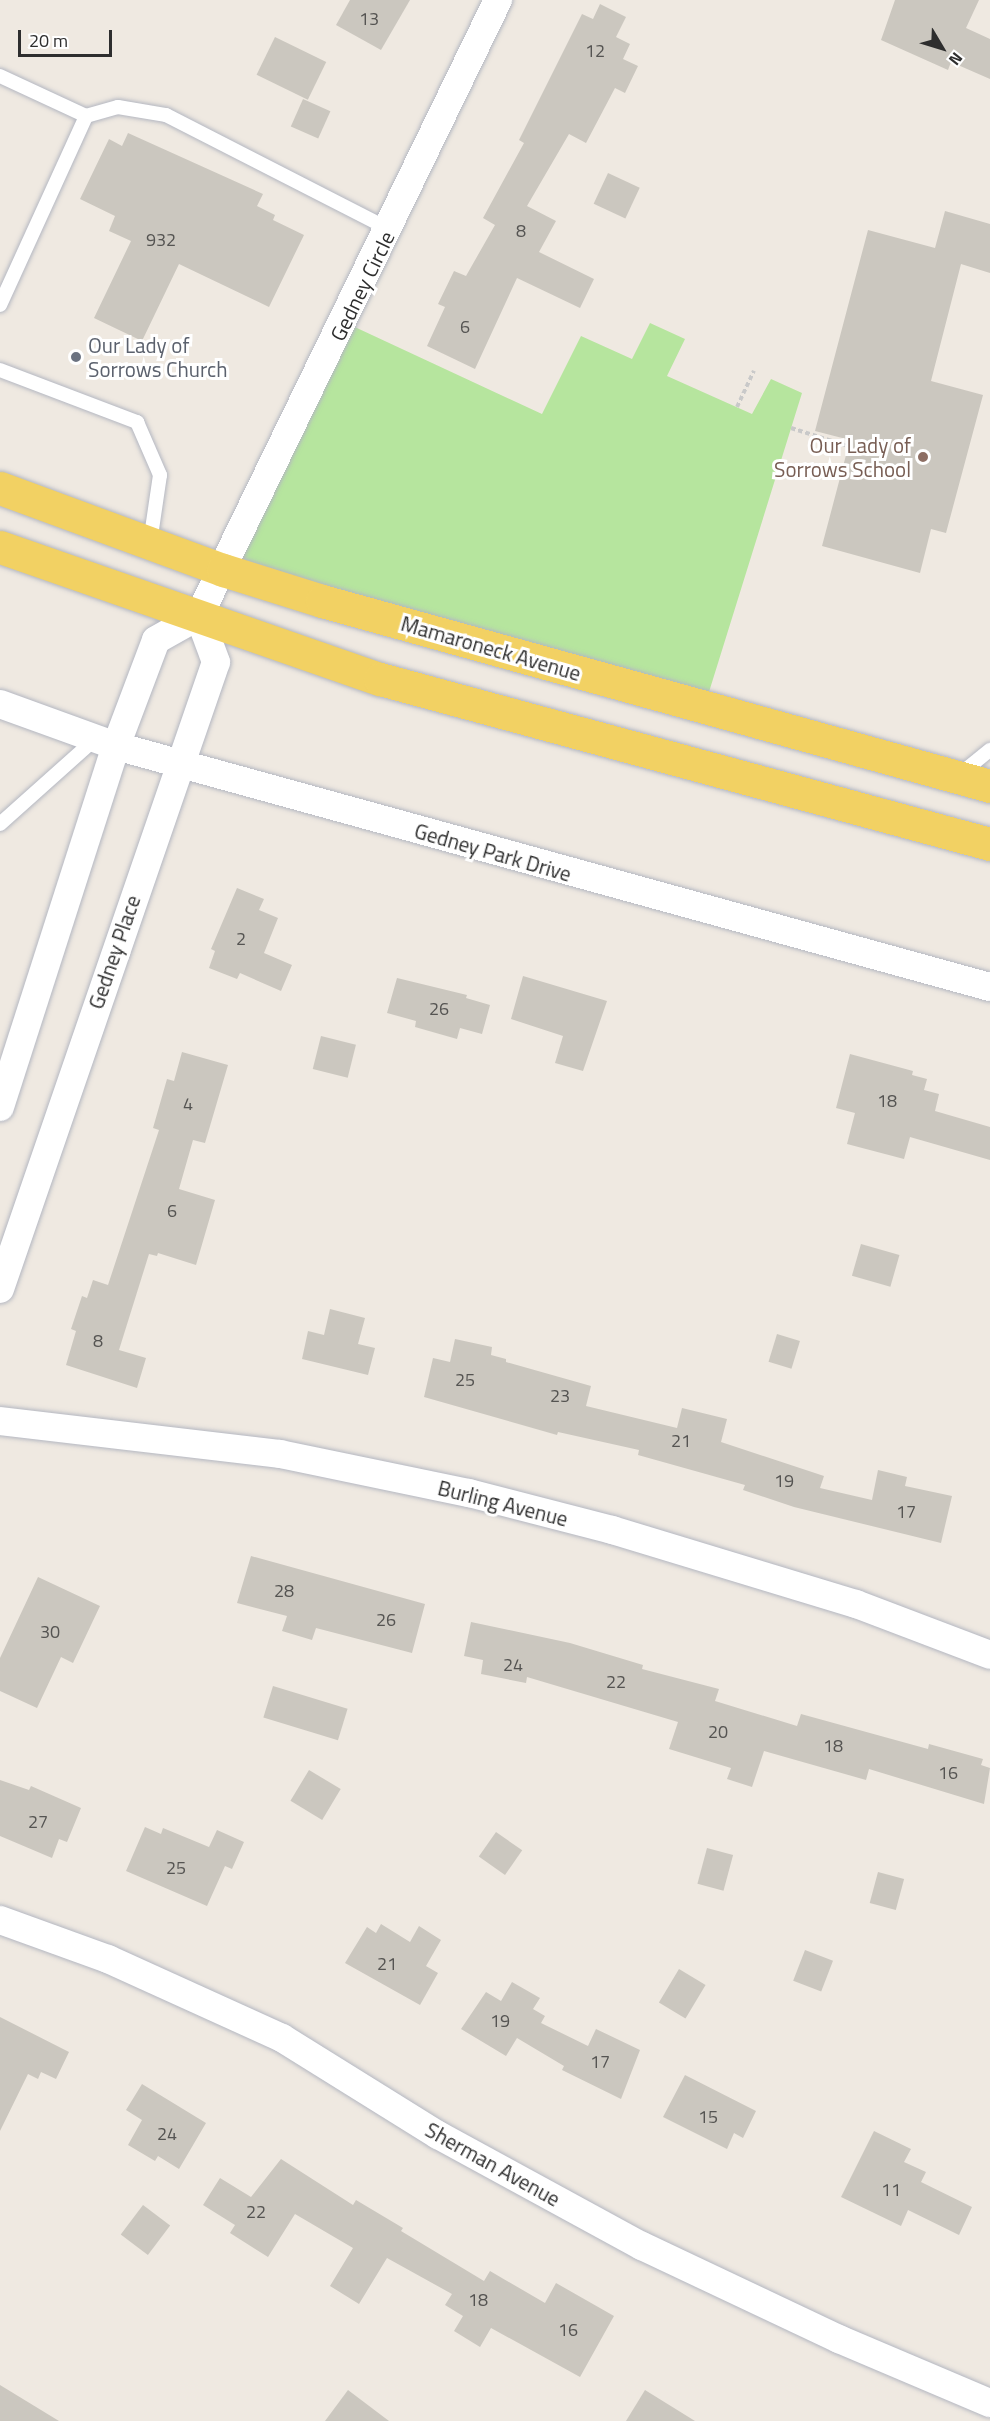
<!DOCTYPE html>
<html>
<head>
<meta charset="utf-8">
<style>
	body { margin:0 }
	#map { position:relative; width:990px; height:2421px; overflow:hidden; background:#efe9e1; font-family:"Titillium Web",sans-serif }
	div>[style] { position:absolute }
	.green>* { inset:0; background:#b6e59e }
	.building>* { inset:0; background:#cbc7bf; transform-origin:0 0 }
	.path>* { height:4px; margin-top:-2px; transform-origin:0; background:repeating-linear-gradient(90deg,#c9c9c9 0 4.5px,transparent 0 7.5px) }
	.roads { filter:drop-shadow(0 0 2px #b4b7c1) drop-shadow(0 0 2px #b4b7c1) }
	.lane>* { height:14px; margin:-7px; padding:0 7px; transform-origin:7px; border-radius:7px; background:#fff }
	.street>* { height:28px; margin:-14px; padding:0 14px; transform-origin:14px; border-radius:14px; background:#fff }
	.primary>* { height:33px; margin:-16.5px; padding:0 16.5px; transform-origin:16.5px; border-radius:16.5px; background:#f2d163 }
	.dots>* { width:16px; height:16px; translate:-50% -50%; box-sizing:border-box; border:3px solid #fff; border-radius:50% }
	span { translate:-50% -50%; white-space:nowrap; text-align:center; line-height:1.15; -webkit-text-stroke:6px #fff; paint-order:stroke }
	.number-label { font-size:18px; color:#555452 }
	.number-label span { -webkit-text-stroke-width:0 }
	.street-label { font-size:21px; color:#2e2e2e }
	.worship-label { font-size:21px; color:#5b616d }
	.left { translate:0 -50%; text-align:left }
	.education-label { font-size:21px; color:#785e54 }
	.right { translate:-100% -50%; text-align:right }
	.north { position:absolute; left:912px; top:18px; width:60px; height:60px; -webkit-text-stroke:4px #fff; paint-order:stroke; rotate:128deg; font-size:16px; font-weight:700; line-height:24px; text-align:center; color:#2e2e2e }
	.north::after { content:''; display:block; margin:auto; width:21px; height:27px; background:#2e2e2e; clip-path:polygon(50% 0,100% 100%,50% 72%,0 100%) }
	.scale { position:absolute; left:18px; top:30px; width:94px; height:27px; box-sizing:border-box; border:3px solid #2e2e2e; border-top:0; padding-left:8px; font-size:18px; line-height:21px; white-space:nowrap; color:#2e2e2e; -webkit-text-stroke:4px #fff; paint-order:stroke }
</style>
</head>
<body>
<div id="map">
	<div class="green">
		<div style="clip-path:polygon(344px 322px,542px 414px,581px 336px,632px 359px,650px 323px,685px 339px,667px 376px,752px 414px,771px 379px,802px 393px,704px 708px,223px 570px)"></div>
	</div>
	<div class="building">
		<div style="clip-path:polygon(350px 0,410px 0,381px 50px,336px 25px)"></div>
		<div style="clip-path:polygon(895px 0,979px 0,966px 28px,990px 39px,990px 79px,951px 62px,948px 70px,881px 40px)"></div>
		<div style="clip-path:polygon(600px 4px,626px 17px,616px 37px,630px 44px,623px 59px,638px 66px,625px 93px,615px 88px,586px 143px,569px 134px,527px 206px,556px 221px,539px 252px,594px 279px,580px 308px,517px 278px,475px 369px,427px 346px,445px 307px,438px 304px,454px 271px,466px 276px,495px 225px,483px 218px,524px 143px,519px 140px,582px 14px,593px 19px)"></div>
		<div style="left:275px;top:37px;width:57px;height:42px;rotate:26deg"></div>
		<div style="left:303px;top:99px;width:30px;height:30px;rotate:24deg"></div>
		<div style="clip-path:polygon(128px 133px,263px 194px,257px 206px,275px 215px,273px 220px,304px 235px,269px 307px,179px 264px,142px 341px,94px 318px,131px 241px,109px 231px,115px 216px,80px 199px,109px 139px,122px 146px)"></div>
		<div style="left:608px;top:173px;width:35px;height:34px;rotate:25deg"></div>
		<div style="clip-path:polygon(945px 211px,990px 224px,990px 273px,961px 264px,931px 381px,983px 395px,946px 533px,931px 529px,920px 573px,822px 546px,850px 440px,815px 431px,868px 230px,935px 248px)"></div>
		<div style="clip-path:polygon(237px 888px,264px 899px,259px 910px,278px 918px,264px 953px,292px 965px,281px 991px,240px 973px,237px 979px,209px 968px,215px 951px,211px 949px)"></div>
		<div style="clip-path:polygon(523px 976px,607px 1001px,583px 1071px,555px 1063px,563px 1036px,511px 1019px)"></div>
		<div style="clip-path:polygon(397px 978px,467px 995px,466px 998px,490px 1005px,482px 1034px,460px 1028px,457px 1039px,415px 1027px,416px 1021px,387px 1013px)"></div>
		<div style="left:321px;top:1036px;width:36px;height:34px;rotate:14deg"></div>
		<div style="clip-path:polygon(182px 1052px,228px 1065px,205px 1143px,193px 1140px,179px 1189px,215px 1200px,196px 1265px,158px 1253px,157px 1256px,149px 1254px,119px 1350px,146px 1358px,137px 1388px,66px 1365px,76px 1331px,71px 1329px,82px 1296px,87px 1298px,93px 1280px,108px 1285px,159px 1130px,153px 1128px,167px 1079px,174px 1081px)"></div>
		<div style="clip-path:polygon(850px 1054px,913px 1071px,912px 1075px,927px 1079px,924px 1090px,939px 1094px,935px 1111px,990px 1127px,990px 1160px,910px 1137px,904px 1159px,847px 1144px,855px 1113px,836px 1108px)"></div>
		<div style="left:861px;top:1244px;width:40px;height:33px;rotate:16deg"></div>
		<div style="clip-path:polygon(330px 1309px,365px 1318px,358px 1344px,375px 1348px,368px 1375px,302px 1359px,308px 1331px,324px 1335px)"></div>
		<div style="left:777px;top:1334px;width:24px;height:29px;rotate:17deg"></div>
		<div style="clip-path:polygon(455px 1339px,492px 1347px,491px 1355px,506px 1359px,506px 1362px,591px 1386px,586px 1406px,677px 1428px,682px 1408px,727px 1419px,721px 1442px,824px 1476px,820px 1488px,872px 1500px,878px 1470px,907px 1477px,905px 1486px,952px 1496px,941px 1543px,794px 1507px,743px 1490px,745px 1485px,638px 1455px,639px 1450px,558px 1432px,557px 1435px,424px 1397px,433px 1358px,450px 1362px)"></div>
		<div style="clip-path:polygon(251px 1556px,425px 1604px,412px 1653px,316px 1628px,312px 1640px,282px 1631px,287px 1616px,237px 1603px)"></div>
		<div style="clip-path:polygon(38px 1577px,100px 1606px,73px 1663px,61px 1657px,37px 1708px,0 1691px,0 1658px)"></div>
		<div style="clip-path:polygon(471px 1622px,570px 1643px,643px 1665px,642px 1669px,719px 1689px,715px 1701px,797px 1726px,801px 1714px,928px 1749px,929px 1744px,983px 1759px,981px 1765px,990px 1768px,984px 1804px,869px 1769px,866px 1780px,764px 1751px,752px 1787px,727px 1779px,731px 1768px,669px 1749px,678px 1722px,527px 1677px,526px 1683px,481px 1674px,483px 1660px,464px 1656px)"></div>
		<div style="left:273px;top:1686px;width:78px;height:33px;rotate:17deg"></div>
		<div style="left:309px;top:1770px;width:37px;height:36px;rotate:31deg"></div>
		<div style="clip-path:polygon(0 1780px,29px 1790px,31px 1786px,81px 1808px,67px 1842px,59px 1839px,52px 1858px,0 1836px)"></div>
		<div style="clip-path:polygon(145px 1827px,161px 1834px,163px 1828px,209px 1847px,217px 1830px,244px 1842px,232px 1869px,225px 1866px,207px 1906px,126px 1871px)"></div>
		<div style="left:496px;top:1832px;width:32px;height:30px;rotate:35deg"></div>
		<div style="left:707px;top:1848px;width:27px;height:37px;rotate:15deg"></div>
		<div style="left:878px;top:1872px;width:27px;height:32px;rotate:15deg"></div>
		<div style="clip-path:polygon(381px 1924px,410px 1942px,419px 1926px,441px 1940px,426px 1966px,438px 1973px,420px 2005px,345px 1963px,367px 1927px,376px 1933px)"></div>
		<div style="left:805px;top:1950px;width:30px;height:33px;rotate:21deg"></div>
		<div style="left:679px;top:1969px;width:31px;height:39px;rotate:31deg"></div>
		<div style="clip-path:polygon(512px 1982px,540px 1998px,533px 2009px,545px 2016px,541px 2023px,588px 2046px,596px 2029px,640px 2050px,621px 2099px,562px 2070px,564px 2066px,517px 2038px,506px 2056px,461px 2029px,486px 1992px,501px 2001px)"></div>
		<div style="clip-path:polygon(0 2017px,69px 2052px,56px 2079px,41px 2072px,38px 2079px,28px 2074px,0 2131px)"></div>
		<div style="clip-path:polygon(685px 2075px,756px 2111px,743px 2138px,734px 2133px,727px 2149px,663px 2117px)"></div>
		<div style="clip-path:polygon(142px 2084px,206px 2123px,179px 2169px,158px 2156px,155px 2161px,128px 2145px,142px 2120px,126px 2110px)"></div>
		<div style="clip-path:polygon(874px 2131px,911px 2149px,904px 2162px,926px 2172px,921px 2182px,972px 2207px,959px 2235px,908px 2210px,901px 2226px,841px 2197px)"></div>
		<div style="clip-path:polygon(281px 2159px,353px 2205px,356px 2200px,403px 2228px,401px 2231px,484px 2281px,490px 2271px,545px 2303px,556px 2283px,614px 2316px,580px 2377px,491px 2328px,480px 2347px,454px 2331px,463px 2316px,445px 2305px,452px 2294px,387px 2258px,359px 2304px,330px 2286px,353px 2248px,295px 2214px,268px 2257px,230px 2233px,235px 2225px,203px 2205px,220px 2178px,251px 2197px)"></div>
		<div style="left:143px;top:2205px;width:34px;height:37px;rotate:37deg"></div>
		<div style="clip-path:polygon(0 2385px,59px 2421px,0 2421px)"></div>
		<div style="clip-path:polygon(348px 2390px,389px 2421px,325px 2421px)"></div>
		<div style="clip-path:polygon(645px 2390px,695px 2421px,626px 2421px)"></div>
	</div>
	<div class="path">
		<div style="left:737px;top:407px;width:40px;rotate:-65deg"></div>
		<div style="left:791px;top:428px;width:60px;rotate:17.5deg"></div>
	</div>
	<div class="roads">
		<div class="lane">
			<div style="left:0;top:76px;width:95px;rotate:24.9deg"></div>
			<div style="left:0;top:305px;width:208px;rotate:-65.5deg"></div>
			<div style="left:86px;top:116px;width:33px;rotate:-16deg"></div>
			<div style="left:118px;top:107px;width:49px;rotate:9.5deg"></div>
			<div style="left:166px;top:115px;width:250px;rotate:27.1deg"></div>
			<div style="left:0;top:370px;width:147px;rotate:20.8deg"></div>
			<div style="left:137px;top:422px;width:58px;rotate:66.5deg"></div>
			<div style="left:160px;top:475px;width:69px;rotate:98.4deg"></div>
			<div style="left:959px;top:775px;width:40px;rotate:-39deg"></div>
			<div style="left:0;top:824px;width:127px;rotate:-41.8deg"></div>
		</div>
		<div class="street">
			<div style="left:0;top:704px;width:123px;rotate:19.9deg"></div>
			<div style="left:116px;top:746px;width:907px;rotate:15.42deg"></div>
			<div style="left:0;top:1107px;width:379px;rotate:-72.2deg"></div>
			<div style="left:116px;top:746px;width:113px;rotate:-69.3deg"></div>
			<div style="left:156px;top:640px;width:49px;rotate:-29.2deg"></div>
			<div style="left:199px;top:616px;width:685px;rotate:-64.11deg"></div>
			<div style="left:0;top:1289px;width:663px;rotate:-70.99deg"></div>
			<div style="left:216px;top:662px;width:49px;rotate:-110.3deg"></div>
			<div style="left:0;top:1421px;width:282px;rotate:6.7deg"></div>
			<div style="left:280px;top:1454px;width:193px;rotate:11.7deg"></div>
			<div style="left:469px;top:1493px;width:148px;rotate:14.5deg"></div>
			<div style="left:612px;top:1530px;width:255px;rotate:16.9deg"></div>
			<div style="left:856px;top:1604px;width:143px;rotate:20.8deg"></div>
			<div style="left:0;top:1920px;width:115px;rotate:19.9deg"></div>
			<div style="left:108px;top:1959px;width:191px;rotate:24.4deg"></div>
			<div style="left:282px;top:2038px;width:184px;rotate:31.9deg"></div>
			<div style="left:438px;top:2135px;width:232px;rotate:28.6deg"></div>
			<div style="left:642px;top:2246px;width:218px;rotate:25.3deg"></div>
			<div style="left:839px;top:2339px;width:164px;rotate:23deg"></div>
		</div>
		<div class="primary">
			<div style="left:0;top:488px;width:238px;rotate:20.2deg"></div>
			<div style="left:223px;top:570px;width:104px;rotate:17.4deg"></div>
			<div style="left:322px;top:601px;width:693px;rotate:15.48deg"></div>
			<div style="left:0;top:547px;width:402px;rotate:19.2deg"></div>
			<div style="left:380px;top:679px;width:632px;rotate:15.14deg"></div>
		</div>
	</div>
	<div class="dots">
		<div style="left:76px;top:357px;background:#6b7280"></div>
		<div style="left:923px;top:457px;background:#8d6e63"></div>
	</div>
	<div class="number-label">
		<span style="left:369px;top:19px">13</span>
		<span style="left:595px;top:51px">12</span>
		<span style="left:521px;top:231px">8</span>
		<span style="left:161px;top:240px">932</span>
		<span style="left:465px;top:327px">6</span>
		<span style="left:241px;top:939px">2</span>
		<span style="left:439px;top:1009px">26</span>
		<span style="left:887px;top:1101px">18</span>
		<span style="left:188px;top:1104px">4</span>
		<span style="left:172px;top:1211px">6</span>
		<span style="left:98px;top:1341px">8</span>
		<span style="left:465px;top:1380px">25</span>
		<span style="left:560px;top:1396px">23</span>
		<span style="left:681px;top:1441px">21</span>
		<span style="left:784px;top:1481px">19</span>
		<span style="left:906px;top:1512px">17</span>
		<span style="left:284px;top:1591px">28</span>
		<span style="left:386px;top:1620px">26</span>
		<span style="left:50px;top:1632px">30</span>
		<span style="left:513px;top:1665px">24</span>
		<span style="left:616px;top:1682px">22</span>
		<span style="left:718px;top:1732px">20</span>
		<span style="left:833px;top:1746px">18</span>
		<span style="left:948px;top:1773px">16</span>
		<span style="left:38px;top:1822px">27</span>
		<span style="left:176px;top:1868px">25</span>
		<span style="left:387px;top:1964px">21</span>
		<span style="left:500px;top:2021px">19</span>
		<span style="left:600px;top:2062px">17</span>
		<span style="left:708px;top:2117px">15</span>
		<span style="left:167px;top:2134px">24</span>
		<span style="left:891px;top:2190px">11</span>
		<span style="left:256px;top:2212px">22</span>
		<span style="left:478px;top:2300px">18</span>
		<span style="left:568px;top:2330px">16</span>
	</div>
	<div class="street-label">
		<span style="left:362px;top:286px;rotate:-64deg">Gedney Circle</span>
		<span style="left:491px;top:648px;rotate:16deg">Mamaroneck Avenue</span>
		<span style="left:493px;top:852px;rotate:16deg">Gedney Park Drive</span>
		<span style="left:114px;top:952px;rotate:-71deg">Gedney Place</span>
		<span style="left:503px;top:1503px;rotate:14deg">Burling Avenue</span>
		<span style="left:493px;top:2164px;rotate:29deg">Sherman Avenue</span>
	</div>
	<div class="worship-label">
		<span class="left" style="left:88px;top:357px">Our Lady of<br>Sorrows Church</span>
	</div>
	<div class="education-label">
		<span class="right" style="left:911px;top:457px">Our Lady of<br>Sorrows School</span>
	</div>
	<div class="north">N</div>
	<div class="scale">20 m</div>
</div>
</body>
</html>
